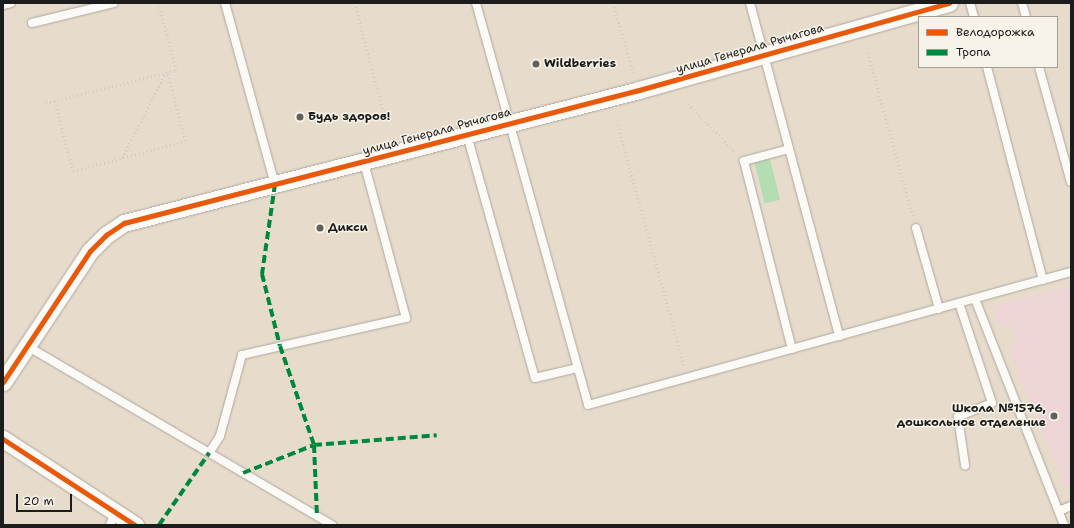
<!DOCTYPE html>
<html>
<head>
<meta charset="utf-8">
<style>
	body { margin:0 }
	#map { position:relative; width:1074px; height:528px; overflow:hidden; background:#e7dccc; font-family:"Shantell Sans",sans-serif }
	div>[style] { position:absolute }
	.built>* { inset:0; background:#eed5d5 }
	.green>* { inset:0; background:#b5ddb3; transform-origin:0 0 }
	.path>* { height:2.5px; margin-top:-1.25px; transform-origin:0; background:repeating-linear-gradient(90deg,#d0cdc9 0 1px,transparent 0 4px) }
	.roads { filter:drop-shadow(0 0 1px #aea79d) drop-shadow(0 0 1px #aea79d) }
	.lane>* { height:8px; margin:-4px; padding:0 4px; transform-origin:4px; border-radius:4px; background:#fbfaf7 }
	.street>* { height:17px; margin:-8.5px; padding:0 8.5px; transform-origin:8.5px; border-radius:8.5px; background:#fbfaf7 }
	.quiet>* { height:4px; margin-top:-2px; transform-origin:0; background:repeating-linear-gradient(90deg,#00873e 0 8px,transparent 0 12px) }
	.cycleway>* { height:5px; margin:-2.5px; padding:0 2.5px; transform-origin:2.5px; border-radius:2.5px; background:#e8590c }
	.dots>* { width:11px; height:11px; translate:-50% -50%; box-sizing:border-box; border:2px solid #f7f3e8; border-radius:50% }
	span { translate:-50% -50%; white-space:nowrap; text-align:center; line-height:1.15; -webkit-text-stroke:3px #f7f3e8; paint-order:stroke }
	.street-label { font-size:12px; color:#1c1c1c }
	.poi-label { font-size:12px; color:#1c1c1c; font-weight:700 }
	.left { translate:0 -50%; text-align:left }
	.right { translate:-100% -50%; text-align:right }
	.frame { position:absolute; inset:0; border:4px solid #1c1c1c; pointer-events:none }
	.legend { position:absolute; left:918px; top:16px; width:140px; height:52px; box-sizing:border-box; background:#f7f3e8; border:1px solid #9f9d96; margin:0; padding:5px 7px; list-style:none; font-size:12px; color:#1c1c1c }
	.legend li { display:flex; align-items:center; gap:8px; height:20px }
	.legend b { width:20px; border:1px solid #9f9d96 }
	.scale { position:absolute; left:16px; top:494px; width:56px; height:18px; box-sizing:border-box; border:2px solid #1c1c1c; border-top:0; padding-left:5px; font-size:12px; line-height:14px; white-space:nowrap; color:#1c1c1c; -webkit-text-stroke:3px #f7f3e8; paint-order:stroke }
</style>
</head>
<body>
<div id="map">
	<div class="built">
		<div style="clip-path:polygon(1071px 286px,1071px 485px,1065px 487px,1009px 348px,1017px 341px,1012px 327px,1001px 327px,993px 306px)"></div>
	</div>
	<div class="green">
		<div style="left:770px;top:159px;width:42px;height:16px;rotate:76deg"></div>
	</div>
	<div class="path">
		<div style="left:355px;top:3px;width:123px;rotate:75.4deg"></div>
		<div style="left:613px;top:3px;width:74px;rotate:73.5deg"></div>
		<div style="left:868px;top:53px;width:169px;rotate:74.6deg"></div>
		<div style="left:55px;top:101px;width:72px;rotate:75.6deg"></div>
		<div style="left:73px;top:171px;width:116px;rotate:-15deg"></div>
		<div style="left:185px;top:141px;width:71px;rotate:-104.6deg"></div>
		<div style="left:46px;top:103px;width:134px;rotate:-14.2deg"></div>
		<div style="left:176px;top:70px;width:69px;rotate:-105deg"></div>
		<div style="left:688px;top:104px;width:67px;rotate:45.6deg"></div>
		<div style="left:618px;top:125px;width:249px;rotate:74.6deg"></div>
		<div style="left:122px;top:158px;width:97px;rotate:-62.9deg"></div>
	</div>
	<div class="roads">
		<div class="lane">
			<div style="left:225px;top:3px;width:188px;rotate:74.6deg"></div>
			<div style="left:476px;top:3px;width:417px;rotate:74.4deg"></div>
			<div style="left:588px;top:405px;width:501px;rotate:-15.4deg"></div>
			<div style="left:750px;top:3px;width:345px;rotate:75deg"></div>
			<div style="left:970px;top:3px;width:15px;rotate:74deg"></div>
			<div style="left:1022px;top:3px;width:15px;rotate:74deg"></div>
			<div style="left:3px;top:5px;width:8px;rotate:-14deg"></div>
			<div style="left:32px;top:23px;width:84px;rotate:-13.7deg"></div>
			<div style="left:987px;top:67px;width:220px;rotate:75.3deg"></div>
			<div style="left:1039px;top:67px;width:119px;rotate:74.5deg"></div>
			<div style="left:467px;top:135px;width:252px;rotate:74.4deg"></div>
			<div style="left:535px;top:378px;width:43px;rotate:-13.4deg"></div>
			<div style="left:789px;top:149px;width:47px;rotate:165.1deg"></div>
			<div style="left:744px;top:161px;width:194px;rotate:75.7deg"></div>
			<div style="left:916px;top:228px;width:84px;rotate:74.1deg"></div>
			<div style="left:975px;top:299px;width:243px;rotate:68.5deg"></div>
			<div style="left:959px;top:303px;width:105px;rotate:71.7deg"></div>
			<div style="left:992px;top:403px;width:37px;rotate:158deg"></div>
			<div style="left:958px;top:417px;width:49px;rotate:81.7deg"></div>
			<div style="left:27px;top:346px;width:354px;rotate:30.4deg"></div>
			<div style="left:209px;top:453px;width:20px;rotate:-57deg"></div>
			<div style="left:220px;top:436px;width:84px;rotate:-74.8deg"></div>
			<div style="left:242px;top:355px;width:168px;rotate:-12.7deg"></div>
			<div style="left:406px;top:318px;width:162px;rotate:-105.1deg"></div>
			<div style="left:1059px;top:511px;width:13px;rotate:-23deg"></div>
			<div style="left:110px;top:525px;width:14px;rotate:-69deg"></div>
		</div>
		<div class="street">
			<div style="left:3px;top:382px;width:157px;rotate:-56.4deg"></div>
			<div style="left:90px;top:251px;width:23px;rotate:-45deg"></div>
			<div style="left:106px;top:235px;width:22px;rotate:-34deg"></div>
			<div style="left:124px;top:223px;width:532px;rotate:-14.48deg"></div>
			<div style="left:639px;top:90px;width:322px;rotate:-15.7deg"></div>
			<div style="left:3px;top:439px;width:158px;rotate:33.1deg"></div>
		</div>
	</div>
	<div class="quiet">
		<div style="left:275px;top:184px;width:91px;rotate:98.2deg"></div>
		<div style="left:262px;top:274px;width:74px;rotate:76deg"></div>
		<div style="left:280px;top:346px;width:105px;rotate:71deg"></div>
		<div style="left:314px;top:445px;width:71px;rotate:87.6deg"></div>
		<div style="left:243px;top:473px;width:76px;rotate:-21.5deg"></div>
		<div style="left:314px;top:445px;width:123px;rotate:-4.6deg"></div>
		<div style="left:159px;top:525px;width:88px;rotate:-55.2deg"></div>
	</div>
	<div class="cycleway">
		<div style="left:3px;top:382px;width:157px;rotate:-56.4deg"></div>
		<div style="left:90px;top:251px;width:23px;rotate:-45deg"></div>
		<div style="left:106px;top:235px;width:22px;rotate:-34deg"></div>
		<div style="left:124px;top:223px;width:532px;rotate:-14.48deg"></div>
		<div style="left:639px;top:90px;width:322px;rotate:-15.7deg"></div>
		<div style="left:3px;top:439px;width:158px;rotate:33.1deg"></div>
	</div>
	<div class="dots">
		<div style="left:536px;top:64px;background:#635f5a"></div>
		<div style="left:300px;top:117px;background:#635f5a"></div>
		<div style="left:320px;top:228px;background:#635f5a"></div>
		<div style="left:1054px;top:416px;background:#635f5a"></div>
	</div>
	<div class="street-label">
		<span style="left:750px;top:49px;rotate:-16deg">улица Генерала Рычагова</span>
		<span style="left:437px;top:132px;rotate:-15deg">улица Генерала Рычагова</span>
	</div>
	<div class="poi-label">
		<span class="left" style="left:544px;top:64px">Wildberries</span>
		<span class="left" style="left:308px;top:117px">Будь здоров!</span>
		<span class="left" style="left:328px;top:228px">Дикси</span>
		<span class="right" style="left:1046px;top:416px">Школа №1576,<br>дошкольное отделение</span>
	</div>
	<div class="frame"></div>
	<ul class="legend">
	<li><b style="height:5px;background:#e8590c"></b>Велодорожка</li>
	<li><b style="height:5px;background:#00873e"></b>Тропа</li>
	</ul>
	<div class="scale">20 m</div>
</div>
</body>
</html>
